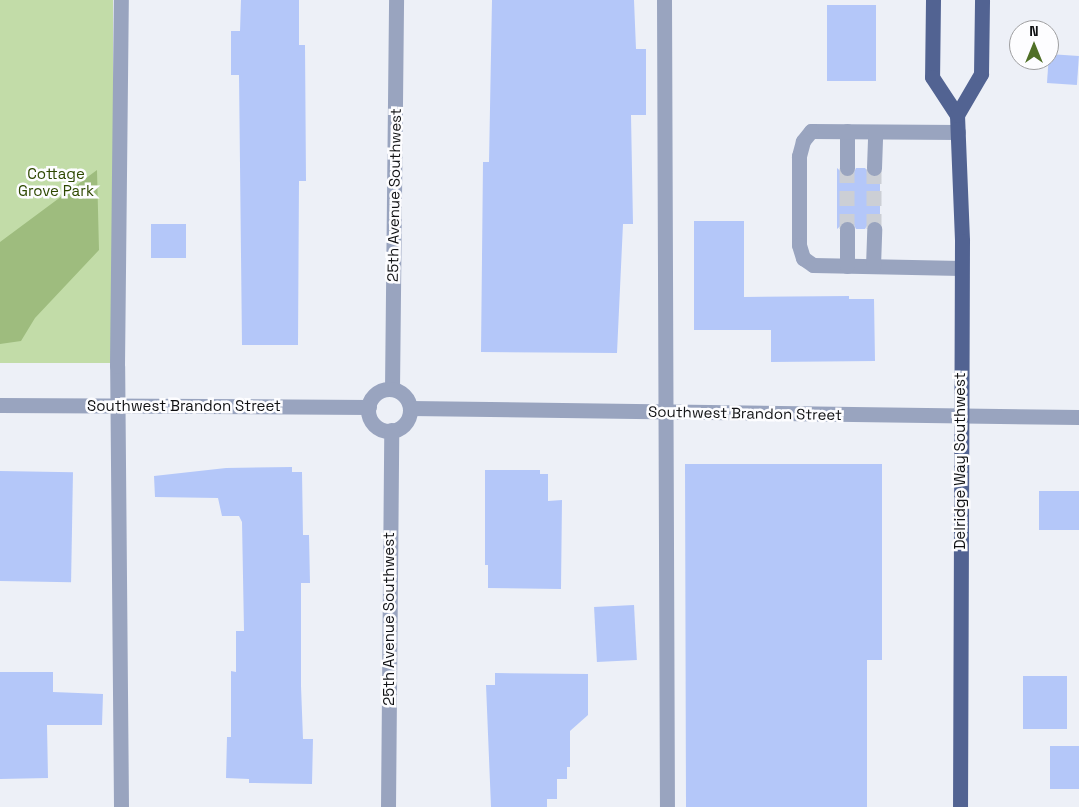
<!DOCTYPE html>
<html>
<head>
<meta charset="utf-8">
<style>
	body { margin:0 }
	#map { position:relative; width:1079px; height:807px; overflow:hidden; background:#edf0f7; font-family:"Space Grotesk",sans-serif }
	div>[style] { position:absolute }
	.green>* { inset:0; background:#c2dca8; transform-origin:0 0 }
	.forest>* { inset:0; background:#9ebc7e }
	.building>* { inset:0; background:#b4c7f9; transform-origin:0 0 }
	.minor-tunnel>* { height:15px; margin-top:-7.5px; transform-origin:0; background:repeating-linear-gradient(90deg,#cccfd5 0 15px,transparent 0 23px) }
	.minor>* { height:15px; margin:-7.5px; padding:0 7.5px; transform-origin:7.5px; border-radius:7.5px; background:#99a4bf }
	.minor>.ring { margin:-7.5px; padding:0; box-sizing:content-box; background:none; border:15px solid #99a4bf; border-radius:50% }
	.major>* { height:15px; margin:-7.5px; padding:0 7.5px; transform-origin:7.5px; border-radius:7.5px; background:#526392 }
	span { translate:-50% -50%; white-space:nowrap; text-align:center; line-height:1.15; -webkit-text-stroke:5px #fdfdff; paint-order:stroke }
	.park-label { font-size:15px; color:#2e4801 }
	.street-label { font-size:15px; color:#111214 }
	.north { position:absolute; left:1009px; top:20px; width:50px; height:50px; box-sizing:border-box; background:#fdfdff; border:1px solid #9f9fa1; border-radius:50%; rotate:0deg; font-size:14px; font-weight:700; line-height:20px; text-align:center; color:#111214 }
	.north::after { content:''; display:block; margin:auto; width:18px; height:22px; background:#4f6f26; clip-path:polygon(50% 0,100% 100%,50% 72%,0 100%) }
</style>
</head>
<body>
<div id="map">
	<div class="green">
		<div style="left:0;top:0;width:113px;height:363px"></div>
	</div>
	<div class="forest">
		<div style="clip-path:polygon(97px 170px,99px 250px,35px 318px,21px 341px,0 344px,0 242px)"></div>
	</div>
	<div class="building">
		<div style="clip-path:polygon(241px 0,299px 0,299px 45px,305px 45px,306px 181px,299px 181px,298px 345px,242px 345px,239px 75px,231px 75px,231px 31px,240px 31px)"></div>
		<div style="clip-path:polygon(492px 0,634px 0,636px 49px,646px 49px,646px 115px,631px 115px,633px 224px,623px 224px,617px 353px,481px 352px,483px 162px,489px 162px)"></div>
		<div style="left:827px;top:5px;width:49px;height:76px"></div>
		<div style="left:1049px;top:54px;width:30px;height:29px;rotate:4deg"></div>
		<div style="clip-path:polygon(837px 168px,847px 177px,852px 176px,856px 168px,865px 168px,873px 177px,880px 175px,880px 222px,870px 221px,865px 229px,856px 229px,852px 221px,847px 220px,837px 229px)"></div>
		<div style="clip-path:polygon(694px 221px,744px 221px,744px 297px,849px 296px,849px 299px,874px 299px,875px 361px,771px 362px,771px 330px,694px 330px)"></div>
		<div style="left:151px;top:224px;width:35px;height:34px"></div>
		<div style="clip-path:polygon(685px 464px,882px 464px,882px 660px,867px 660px,867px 807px,686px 807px)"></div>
		<div style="clip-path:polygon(292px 467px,292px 472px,302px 472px,303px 535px,309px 535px,310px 583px,301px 583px,301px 686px,303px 739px,313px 739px,312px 784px,249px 783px,249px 779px,226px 778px,227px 737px,231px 737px,231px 671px,236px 672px,236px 631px,244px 631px,242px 522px,239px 516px,222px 516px,218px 498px,155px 497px,154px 476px,226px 468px)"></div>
		<div style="clip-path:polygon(485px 470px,540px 470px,540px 474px,548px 474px,548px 501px,562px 500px,561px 589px,488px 588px,488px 565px,485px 565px)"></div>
		<div style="left:0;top:471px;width:73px;height:110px;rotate:1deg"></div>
		<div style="left:1079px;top:491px;width:39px;height:40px;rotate:90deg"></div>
		<div style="left:634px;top:605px;width:55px;height:40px;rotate:87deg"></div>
		<div style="clip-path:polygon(0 672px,53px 672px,53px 692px,103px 694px,102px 725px,47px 725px,48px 778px,0 779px)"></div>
		<div style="clip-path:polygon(495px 673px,588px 674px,588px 715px,570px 731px,570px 767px,567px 767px,567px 779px,557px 779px,557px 799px,547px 799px,547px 807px,491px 807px,486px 685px,495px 685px)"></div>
		<div style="left:1023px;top:676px;width:44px;height:53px"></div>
		<div style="left:1050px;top:746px;width:29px;height:43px"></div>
	</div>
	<div class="minor-tunnel">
		<div style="left:847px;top:168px;width:61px;rotate:90deg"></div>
		<div style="left:874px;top:229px;width:61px;rotate:-90deg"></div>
	</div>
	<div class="minor">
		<div style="left:664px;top:0;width:807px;rotate:89.79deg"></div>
		<div style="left:847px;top:131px;width:37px;rotate:90deg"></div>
		<div style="left:958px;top:132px;width:147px;rotate:-179.6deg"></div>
		<div style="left:811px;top:131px;width:13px;rotate:129deg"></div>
		<div style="left:803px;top:141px;width:16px;rotate:105deg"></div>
		<div style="left:799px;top:156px;width:89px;rotate:90deg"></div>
		<div style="left:799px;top:245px;width:14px;rotate:73deg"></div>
		<div style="left:803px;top:258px;width:12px;rotate:35deg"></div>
		<div style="left:813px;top:265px;width:148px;rotate:1.2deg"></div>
		<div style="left:874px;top:168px;width:36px;rotate:-88deg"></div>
		<div style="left:847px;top:266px;width:37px;rotate:-90deg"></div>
		<div style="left:873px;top:266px;width:37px;rotate:-88deg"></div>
		<div style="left:392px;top:389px;width:389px;rotate:-89.4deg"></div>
		<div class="ring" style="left:368px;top:389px;width:27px;height:27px"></div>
		<div style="left:0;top:405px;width:369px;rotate:0.3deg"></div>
		<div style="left:410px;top:408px;width:669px;rotate:0.77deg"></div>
		<div style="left:121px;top:807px;width:441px;rotate:-90.5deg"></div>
		<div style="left:117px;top:366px;width:366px;rotate:-89.4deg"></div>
		<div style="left:388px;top:807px;width:377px;rotate:-89.5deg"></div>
	</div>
	<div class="major">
		<div style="left:933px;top:0;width:77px;rotate:90.7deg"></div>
		<div style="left:932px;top:77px;width:45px;rotate:56.7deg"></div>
		<div style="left:957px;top:115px;width:126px;rotate:87.7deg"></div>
		<div style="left:962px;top:241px;width:566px;rotate:90.2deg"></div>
		<div style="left:957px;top:115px;width:48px;rotate:-59.7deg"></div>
		<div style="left:981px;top:74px;width:74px;rotate:-89.2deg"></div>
	</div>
	<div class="park-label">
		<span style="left:56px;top:182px">Cottage<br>Grove Park</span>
	</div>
	<div class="street-label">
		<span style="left:394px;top:195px;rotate:-89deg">25th Avenue Southwest</span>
		<span style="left:184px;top:406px">Southwest Brandon Street</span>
		<span style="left:745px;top:413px;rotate:1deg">Southwest Brandon Street</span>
		<span style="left:960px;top:461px;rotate:-90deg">Delridge Way Southwest</span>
		<span style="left:389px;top:619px;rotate:-90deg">25th Avenue Southwest</span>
	</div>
	<div class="north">N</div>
</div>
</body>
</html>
